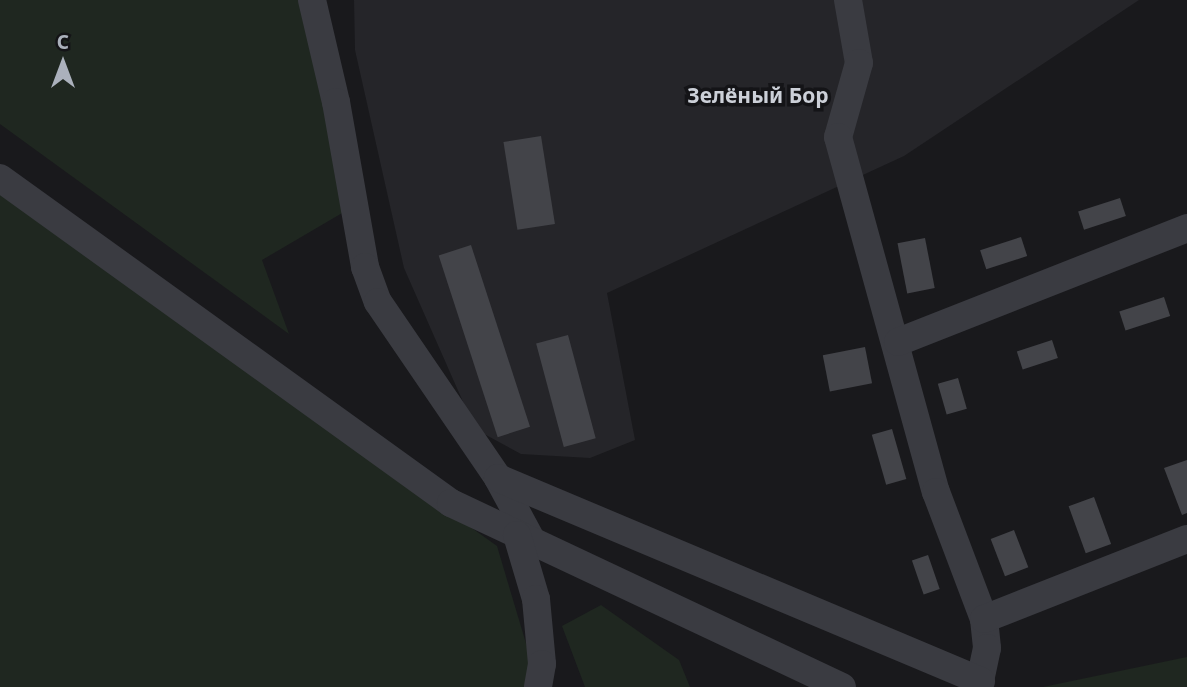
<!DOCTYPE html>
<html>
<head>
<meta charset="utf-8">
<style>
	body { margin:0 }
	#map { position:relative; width:1187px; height:687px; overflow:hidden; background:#19191c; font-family:"Noto Sans",sans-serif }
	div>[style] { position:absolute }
	.built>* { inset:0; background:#252529 }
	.green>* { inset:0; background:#1f2720 }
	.building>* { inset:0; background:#434449; transform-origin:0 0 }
	.minor>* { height:28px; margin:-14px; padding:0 14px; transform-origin:14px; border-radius:14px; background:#3a3b41 }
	span { translate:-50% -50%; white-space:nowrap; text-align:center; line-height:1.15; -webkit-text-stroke:7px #141417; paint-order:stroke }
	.quarter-label { font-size:21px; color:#ccd0d8; font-weight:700 }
	.north { position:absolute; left:28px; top:28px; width:70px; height:70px; -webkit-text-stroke:5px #141417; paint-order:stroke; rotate:0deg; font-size:19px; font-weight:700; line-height:28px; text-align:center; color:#abb1bc }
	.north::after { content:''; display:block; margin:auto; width:24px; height:32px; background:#abb1bc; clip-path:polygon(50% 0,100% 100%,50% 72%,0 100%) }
</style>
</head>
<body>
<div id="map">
	<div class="built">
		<div style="clip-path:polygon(354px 0,1139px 0,904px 156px,607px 293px,635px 440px,590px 458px,521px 454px,475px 429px,404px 268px,355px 50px)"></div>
	</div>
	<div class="green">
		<div style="clip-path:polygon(0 0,316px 0,349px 209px,262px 260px,289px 334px,0 124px)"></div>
		<div style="clip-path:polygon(0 191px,497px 546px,539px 687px,0 687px)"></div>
		<div style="clip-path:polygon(601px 605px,679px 660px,690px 687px,585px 687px,562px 626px)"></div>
		<div style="clip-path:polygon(1187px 657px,1187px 687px,1043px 687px)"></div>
	</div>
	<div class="building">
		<div style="left:541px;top:136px;width:89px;height:38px;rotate:81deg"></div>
		<div style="left:1120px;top:198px;width:19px;height:44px;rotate:72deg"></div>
		<div style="left:1021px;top:237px;width:20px;height:43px;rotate:72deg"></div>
		<div style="left:925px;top:238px;width:51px;height:28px;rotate:79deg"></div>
		<div style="left:471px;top:245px;width:191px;height:34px;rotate:72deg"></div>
		<div style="left:1164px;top:297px;width:20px;height:47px;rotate:72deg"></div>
		<div style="left:568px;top:335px;width:107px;height:33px;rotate:75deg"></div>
		<div style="left:1052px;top:340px;width:19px;height:37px;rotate:72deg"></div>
		<div style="left:865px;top:347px;width:37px;height:43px;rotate:79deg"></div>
		<div style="left:958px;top:378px;width:32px;height:21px;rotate:74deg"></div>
		<div style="left:892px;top:429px;width:52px;height:21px;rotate:74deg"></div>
		<div style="clip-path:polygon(1187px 460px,1187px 513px,1182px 515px,1164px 468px)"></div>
		<div style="left:1094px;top:497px;width:50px;height:27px;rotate:70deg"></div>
		<div style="left:1014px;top:530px;width:40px;height:25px;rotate:69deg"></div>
		<div style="left:928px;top:555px;width:36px;height:17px;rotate:71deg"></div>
	</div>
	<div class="minor">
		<div style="left:312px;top:0;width:105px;rotate:76.8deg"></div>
		<div style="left:336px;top:102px;width:168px;rotate:80deg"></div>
		<div style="left:365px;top:267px;width:37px;rotate:70deg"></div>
		<div style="left:378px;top:302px;width:213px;rotate:55.7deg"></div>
		<div style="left:498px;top:478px;width:74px;rotate:61.7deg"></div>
		<div style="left:848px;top:0;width:64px;rotate:80.1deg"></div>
		<div style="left:859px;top:63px;width:77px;rotate:105.8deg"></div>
		<div style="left:838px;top:137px;width:368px;rotate:74.6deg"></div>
		<div style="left:936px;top:492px;width:136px;rotate:69.3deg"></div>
		<div style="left:984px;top:619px;width:29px;rotate:84deg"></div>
		<div style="left:987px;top:648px;width:40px;rotate:102deg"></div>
		<div style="left:0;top:178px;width:556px;rotate:35.78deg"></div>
		<div style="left:451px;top:503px;width:432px;rotate:25.2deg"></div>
		<div style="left:898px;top:342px;width:311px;rotate:-21.5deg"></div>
		<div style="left:498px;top:478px;width:524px;rotate:22.8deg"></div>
		<div style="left:517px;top:535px;width:67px;rotate:73.5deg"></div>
		<div style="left:536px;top:599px;width:65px;rotate:84.7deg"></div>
		<div style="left:542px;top:664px;width:23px;rotate:100deg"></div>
		<div style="left:984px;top:619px;width:218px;rotate:-21.5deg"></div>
	</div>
	<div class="quarter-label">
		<span style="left:758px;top:95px">Зелёный Бор</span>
	</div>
	<div class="north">С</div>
</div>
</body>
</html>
